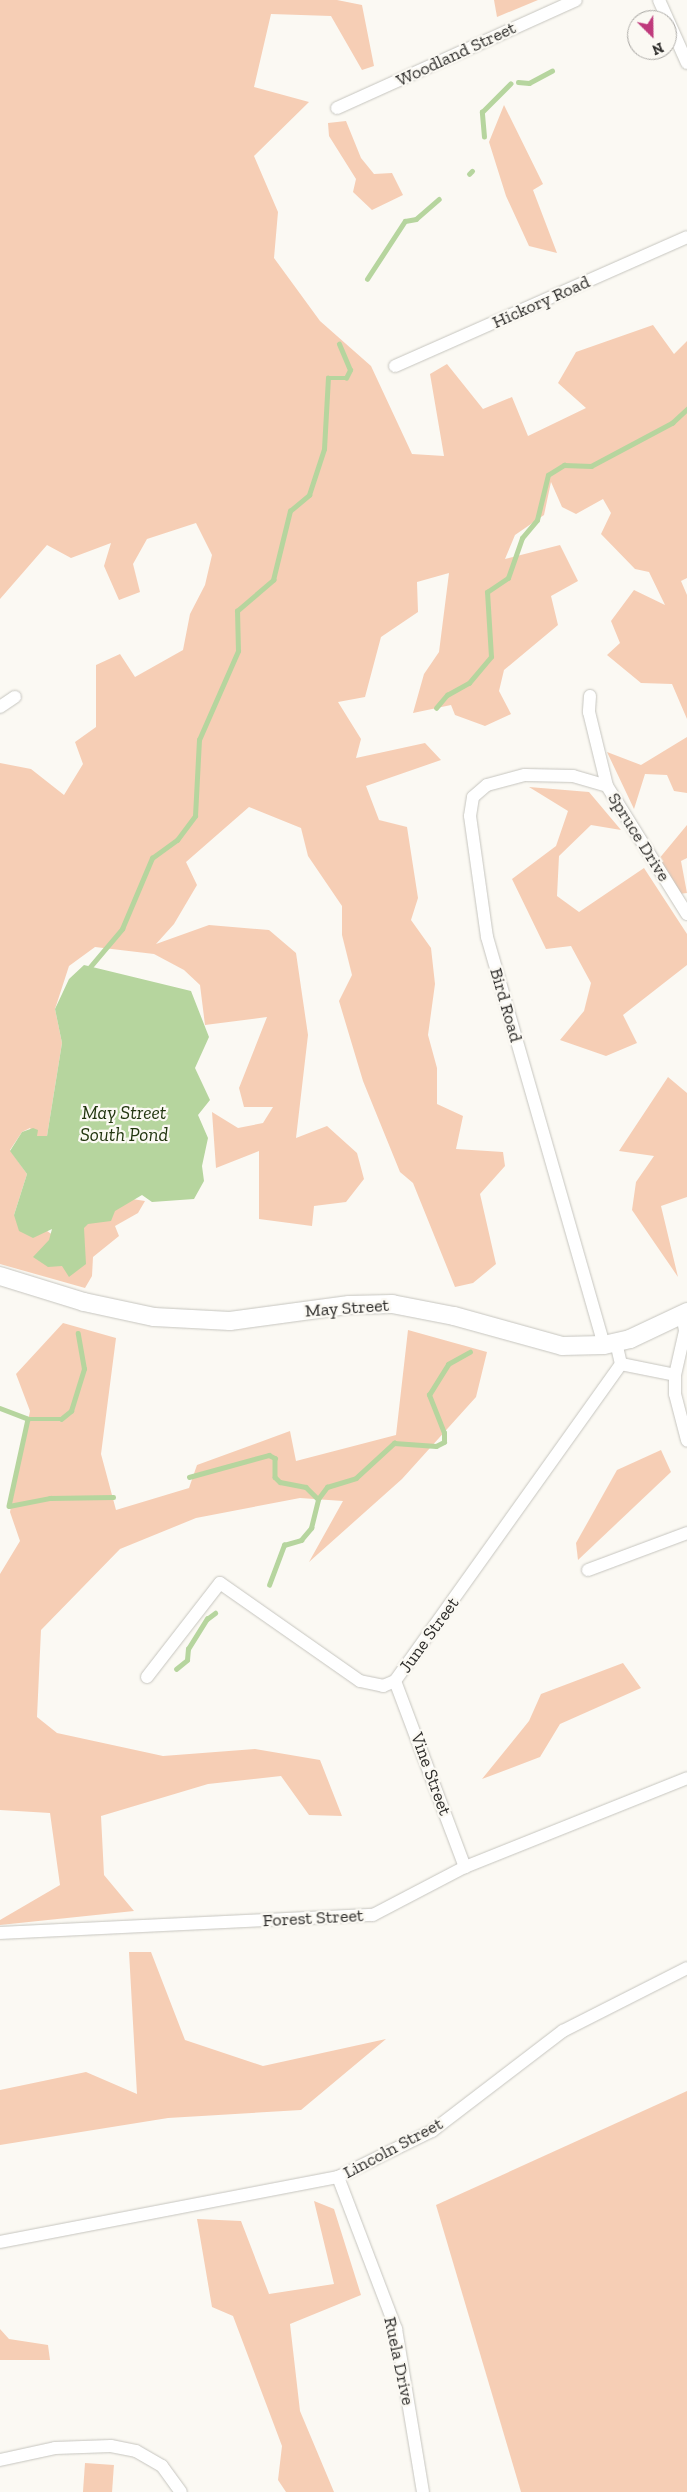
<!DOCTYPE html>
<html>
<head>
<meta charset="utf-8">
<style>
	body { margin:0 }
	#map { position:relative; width:687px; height:2492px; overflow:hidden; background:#fbf9f3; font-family:"Zilla Slab",serif }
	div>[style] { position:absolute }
	.green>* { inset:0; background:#f6ceb5; transform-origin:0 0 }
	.water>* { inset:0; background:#b6d59e }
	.stream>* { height:4.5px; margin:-2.25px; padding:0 2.25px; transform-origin:2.25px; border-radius:2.25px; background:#b6d59e }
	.roads { filter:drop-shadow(0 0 1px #c6c5bf) drop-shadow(0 0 1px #c6c5bf) }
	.street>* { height:12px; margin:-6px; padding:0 6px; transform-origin:6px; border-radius:6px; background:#fff }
	.secondary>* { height:18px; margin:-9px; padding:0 9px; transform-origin:9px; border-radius:9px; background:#fff }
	span { translate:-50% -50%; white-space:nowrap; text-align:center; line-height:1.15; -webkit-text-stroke:4.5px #fbf9f3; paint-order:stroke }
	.street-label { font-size:18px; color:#2e2d2b }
	.water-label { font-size:19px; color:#21350e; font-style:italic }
	.north { position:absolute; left:627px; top:10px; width:50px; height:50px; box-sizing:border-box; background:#fbf9f3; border:1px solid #a9a7a3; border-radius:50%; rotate:157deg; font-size:14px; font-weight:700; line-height:20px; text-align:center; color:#2e2d2b }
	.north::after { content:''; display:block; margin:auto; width:18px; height:22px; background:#bf3a7c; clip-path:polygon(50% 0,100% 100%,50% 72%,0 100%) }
</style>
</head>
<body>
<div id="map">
	<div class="green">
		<div style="clip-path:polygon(0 0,337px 0,362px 5px,374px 66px,362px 70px,331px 16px,271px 14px,254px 87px,309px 102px,254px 156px,278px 212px,274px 258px,320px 321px,371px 366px,412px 454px,444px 456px,430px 374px,447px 364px,483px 409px,512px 397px,528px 436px,586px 408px,558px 383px,576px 352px,653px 325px,674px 354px,687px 341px,687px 578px,681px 581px,687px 595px,687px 719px,672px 684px,641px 683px,607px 655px,620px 643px,611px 621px,634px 590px,665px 605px,649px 572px,635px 569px,601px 534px,611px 513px,603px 499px,576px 514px,562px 507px,551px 482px,544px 515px,515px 535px,505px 559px,560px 545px,578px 581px,551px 596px,558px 625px,504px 670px,499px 691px,511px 714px,485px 726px,455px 715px,451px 705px,413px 713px,424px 674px,439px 652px,449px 573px,417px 582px,418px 612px,381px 637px,365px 697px,338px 702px,361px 739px,356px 758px,425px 743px,441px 760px,366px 786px,379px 820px,407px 827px,418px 898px,411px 920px,431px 948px,435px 984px,428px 1035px,437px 1068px,437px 1104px,463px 1116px,456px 1149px,503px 1152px,505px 1166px,480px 1194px,496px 1264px,473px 1283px,455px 1287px,413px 1183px,400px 1172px,363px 1081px,339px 1001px,352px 975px,342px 935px,342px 906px,308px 856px,301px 828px,249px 807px,186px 862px,197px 885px,174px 924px,156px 944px,209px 925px,269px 930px,296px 953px,308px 1035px,296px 1138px,327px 1126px,357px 1153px,364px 1179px,346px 1202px,314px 1206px,312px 1226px,259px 1219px,259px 1151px,216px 1168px,212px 1112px,238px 1128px,263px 1123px,273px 1107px,244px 1107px,239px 1088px,267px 1017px,205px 1025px,200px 985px,184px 970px,154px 954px,95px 947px,69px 966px,55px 1009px,62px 1043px,47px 1136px,36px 1136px,30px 1128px,22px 1132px,10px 1150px,27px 1174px,14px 1215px,29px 1218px,61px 1241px,71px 1217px,132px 1199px,145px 1201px,138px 1213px,115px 1226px,119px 1236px,93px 1257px,92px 1276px,85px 1288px,0 1264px,0 763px,31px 769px,64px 795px,83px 764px,75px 742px,96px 727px,96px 665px,120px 654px,135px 677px,183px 650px,190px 614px,205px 585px,212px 555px,196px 523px,147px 539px,133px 564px,140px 592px,119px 600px,104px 566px,111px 543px,71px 558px,47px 545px,0 599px)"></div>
		<div style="clip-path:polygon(494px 0,538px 0,497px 17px)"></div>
		<div style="clip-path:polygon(504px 105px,543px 184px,533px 190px,557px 253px,529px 246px,506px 196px,489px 142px)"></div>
		<div style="clip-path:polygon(346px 121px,361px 158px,374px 174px,392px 173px,403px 195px,372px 210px,353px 192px,356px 179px,329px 136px,328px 123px)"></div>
		<div style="clip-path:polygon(687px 737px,687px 793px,674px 791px,667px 775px,645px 774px,634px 809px,607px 752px,641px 765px)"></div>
		<div style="clip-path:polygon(529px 787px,589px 792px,621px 830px,591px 825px,559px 856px,557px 896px,579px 912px,644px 868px,687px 934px,687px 965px,623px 1015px,637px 1043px,606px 1056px,560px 1040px,584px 1011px,591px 983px,571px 946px,546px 949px,512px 879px,556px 846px,568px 811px)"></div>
		<div style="clip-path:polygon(687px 825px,687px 858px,681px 861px,687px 893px,679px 894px,658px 860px)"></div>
		<div style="clip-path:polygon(668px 1077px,687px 1093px,687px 1197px,661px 1206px,678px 1277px,632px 1210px,636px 1182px,654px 1156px,619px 1151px)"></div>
		<div style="clip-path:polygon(63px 1323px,116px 1338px,101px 1454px,116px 1510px,189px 1488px,197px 1465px,290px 1431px,296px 1461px,396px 1435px,408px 1330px,487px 1352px,476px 1397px,402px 1479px,309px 1562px,343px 1501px,300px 1498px,196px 1518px,120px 1549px,41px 1630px,37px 1717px,57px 1733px,163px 1756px,255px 1749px,320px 1760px,342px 1816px,309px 1815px,281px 1776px,208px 1784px,101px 1816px,104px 1875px,134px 1911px,0 1925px,0 1920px,60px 1885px,50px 1813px,0 1810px,0 1574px,20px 1541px,10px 1512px,30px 1411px,16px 1374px)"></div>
		<div style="clip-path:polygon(661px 1450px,671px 1472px,578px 1560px,576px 1543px,617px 1470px)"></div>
		<div style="clip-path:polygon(623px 1663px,641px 1688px,560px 1724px,540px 1757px,482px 1779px,529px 1721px,541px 1694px)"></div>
		<div style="clip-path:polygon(129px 1952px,151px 1952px,185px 2040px,263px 2066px,386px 2039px,301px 2110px,168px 2118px,0 2145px,0 2090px,86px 2072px,137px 2094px)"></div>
		<div style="clip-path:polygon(687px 2091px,687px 2492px,521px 2492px,436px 2205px)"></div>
		<div style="clip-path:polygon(314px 2201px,334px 2209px,361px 2295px,290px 2324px,300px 2411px,334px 2492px,286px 2492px,278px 2480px,282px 2446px,233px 2316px,212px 2307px,197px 2219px,241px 2221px,269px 2294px,334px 2284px)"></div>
		<div style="clip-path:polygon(0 2329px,9px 2339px,48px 2345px,50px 2360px,0 2360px)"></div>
		<div style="left:85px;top:2463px;width:29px;height:29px;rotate:4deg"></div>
	</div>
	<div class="water">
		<div style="clip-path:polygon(84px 965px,191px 991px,209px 1037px,195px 1068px,210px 1100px,198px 1115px,208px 1138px,202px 1166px,204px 1181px,194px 1199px,152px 1202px,142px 1195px,115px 1211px,111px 1221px,88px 1224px,84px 1228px,86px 1264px,69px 1277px,62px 1266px,48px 1267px,33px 1257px,49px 1240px,52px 1229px,33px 1238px,19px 1231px,14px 1215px,27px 1174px,10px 1151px,22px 1132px,33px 1128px,38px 1130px,37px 1136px,47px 1136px,62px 1043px,55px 1009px,69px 979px)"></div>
	</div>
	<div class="stream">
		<div style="left:518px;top:82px;width:11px;rotate:5deg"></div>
		<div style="left:529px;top:83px;width:26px;rotate:-28deg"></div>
		<div style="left:484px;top:137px;width:25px;rotate:-95deg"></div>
		<div style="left:482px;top:112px;width:40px;rotate:-45deg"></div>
		<div style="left:469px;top:174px;width:4px;rotate:-45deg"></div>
		<div style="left:367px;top:279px;width:69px;rotate:-56.8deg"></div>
		<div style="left:405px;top:221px;width:11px;rotate:-10deg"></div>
		<div style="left:416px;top:219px;width:30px;rotate:-41deg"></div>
		<div style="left:436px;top:708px;width:17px;rotate:-50deg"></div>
		<div style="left:447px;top:695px;width:25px;rotate:-29deg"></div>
		<div style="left:469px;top:683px;width:34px;rotate:-50deg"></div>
		<div style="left:491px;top:657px;width:65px;rotate:-93.5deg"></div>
		<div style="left:487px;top:592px;width:25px;rotate:-34deg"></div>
		<div style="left:508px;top:578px;width:42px;rotate:-70.7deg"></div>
		<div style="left:522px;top:538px;width:23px;rotate:-50deg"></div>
		<div style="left:537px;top:520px;width:46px;rotate:-76.3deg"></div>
		<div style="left:548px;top:475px;width:19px;rotate:-32deg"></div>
		<div style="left:564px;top:465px;width:27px;rotate:2deg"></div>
		<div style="left:591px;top:466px;width:92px;rotate:-28deg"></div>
		<div style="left:672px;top:423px;width:21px;rotate:-43deg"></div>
		<div style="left:90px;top:967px;width:50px;rotate:-49.9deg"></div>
		<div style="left:122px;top:929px;width:77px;rotate:-67.1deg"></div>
		<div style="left:152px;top:858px;width:31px;rotate:-36deg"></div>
		<div style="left:177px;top:840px;width:30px;rotate:-53deg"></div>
		<div style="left:195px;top:816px;width:76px;rotate:-87deg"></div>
		<div style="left:199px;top:740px;width:97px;rotate:-66.3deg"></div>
		<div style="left:238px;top:651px;width:40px;rotate:-91.4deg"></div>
		<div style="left:237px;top:611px;width:48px;rotate:-40.7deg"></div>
		<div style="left:273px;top:580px;width:71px;rotate:-76.2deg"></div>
		<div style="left:290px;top:511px;width:25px;rotate:-40deg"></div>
		<div style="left:309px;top:495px;width:48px;rotate:-71.9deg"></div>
		<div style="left:324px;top:449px;width:71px;rotate:-86.8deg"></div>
		<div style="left:328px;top:378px;width:18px"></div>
		<div style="left:346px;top:378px;width:9px;rotate:-63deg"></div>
		<div style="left:350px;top:370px;width:28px;rotate:-113deg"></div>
		<div style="left:0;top:1408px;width:30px;rotate:21deg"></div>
		<div style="left:28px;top:1419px;width:89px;rotate:102.3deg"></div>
		<div style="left:9px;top:1506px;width:42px;rotate:-11deg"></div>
		<div style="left:50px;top:1498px;width:63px;rotate:-0.9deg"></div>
		<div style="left:28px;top:1419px;width:33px"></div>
		<div style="left:61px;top:1419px;width:13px;rotate:-39deg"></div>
		<div style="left:71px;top:1411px;width:44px;rotate:-72.8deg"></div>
		<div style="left:84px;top:1369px;width:36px;rotate:-100deg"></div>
		<div style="left:189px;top:1477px;width:83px;rotate:-15.4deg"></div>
		<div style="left:269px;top:1455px;width:7px;rotate:27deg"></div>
		<div style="left:275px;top:1458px;width:19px;rotate:90deg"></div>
		<div style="left:275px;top:1477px;width:7px;rotate:45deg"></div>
		<div style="left:280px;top:1482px;width:26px;rotate:11deg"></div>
		<div style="left:306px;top:1487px;width:17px;rotate:45deg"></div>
		<div style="left:318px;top:1499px;width:15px;rotate:-53deg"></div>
		<div style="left:327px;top:1487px;width:30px;rotate:-17deg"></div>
		<div style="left:356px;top:1478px;width:52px;rotate:-42.6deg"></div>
		<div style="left:394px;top:1443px;width:42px;rotate:4.1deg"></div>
		<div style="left:436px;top:1446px;width:9px;rotate:-27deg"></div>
		<div style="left:444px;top:1442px;width:9px;rotate:-90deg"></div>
		<div style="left:444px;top:1433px;width:41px;rotate:-111.5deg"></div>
		<div style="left:429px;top:1395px;width:36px;rotate:-58deg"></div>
		<div style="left:448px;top:1364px;width:25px;rotate:-29deg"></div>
		<div style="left:269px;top:1585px;width:43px;rotate:-69.4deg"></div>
		<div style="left:284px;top:1545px;width:18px;rotate:-16deg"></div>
		<div style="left:301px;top:1540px;width:16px;rotate:-50deg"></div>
		<div style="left:311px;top:1528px;width:30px;rotate:-76deg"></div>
		<div style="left:176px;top:1669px;width:14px;rotate:-39deg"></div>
		<div style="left:187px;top:1660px;width:11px;rotate:-85deg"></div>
		<div style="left:188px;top:1649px;width:36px;rotate:-58deg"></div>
		<div style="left:207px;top:1619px;width:10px;rotate:-37deg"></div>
	</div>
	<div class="roads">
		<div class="street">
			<div style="left:659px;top:0;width:69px;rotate:66deg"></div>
			<div style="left:337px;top:108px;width:262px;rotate:-24.3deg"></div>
			<div style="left:395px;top:366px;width:319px;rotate:-23.8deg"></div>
			<div style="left:590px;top:696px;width:16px;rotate:94deg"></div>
			<div style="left:589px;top:712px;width:76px;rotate:76.3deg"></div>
			<div style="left:607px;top:786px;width:151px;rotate:58deg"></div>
			<div style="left:0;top:707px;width:18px;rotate:-34deg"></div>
			<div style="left:682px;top:1315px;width:16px;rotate:79deg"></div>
			<div style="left:685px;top:1331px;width:45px;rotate:102.8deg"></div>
			<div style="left:675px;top:1375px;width:19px;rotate:90deg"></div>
			<div style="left:675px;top:1394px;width:48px;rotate:75.4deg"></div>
			<div style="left:604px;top:1345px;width:424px;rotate:-106deg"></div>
			<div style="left:487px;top:937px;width:122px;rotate:-98deg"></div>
			<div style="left:470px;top:816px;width:19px;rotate:-81deg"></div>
			<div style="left:473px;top:797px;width:18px;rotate:-41deg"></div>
			<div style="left:487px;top:785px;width:39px;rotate:-15deg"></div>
			<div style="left:525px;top:775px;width:48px;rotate:1.2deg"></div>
			<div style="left:573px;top:776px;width:35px;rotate:16deg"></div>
			<div style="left:621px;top:1364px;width:55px;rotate:11.5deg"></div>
			<div style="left:588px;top:1570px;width:106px;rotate:-20.5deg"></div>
			<div style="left:147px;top:1677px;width:119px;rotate:-52.2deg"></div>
			<div style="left:220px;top:1583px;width:171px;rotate:35deg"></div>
			<div style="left:360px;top:1681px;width:24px;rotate:12deg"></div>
			<div style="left:383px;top:1686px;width:13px;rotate:-23deg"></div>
			<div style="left:395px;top:1681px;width:389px;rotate:-54.5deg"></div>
			<div style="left:621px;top:1364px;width:22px;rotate:-103deg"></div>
			<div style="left:395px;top:1681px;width:199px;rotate:69.4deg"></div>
			<div style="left:0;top:1933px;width:373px;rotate:-2.8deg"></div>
			<div style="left:373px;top:1915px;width:104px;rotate:-27.6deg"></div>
			<div style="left:465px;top:1867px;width:239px;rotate:-21.8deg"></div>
			<div style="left:338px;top:2177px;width:163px;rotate:69.1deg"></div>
			<div style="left:396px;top:2329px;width:165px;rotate:80.6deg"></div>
			<div style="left:0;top:2242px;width:344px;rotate:-10.9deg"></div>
			<div style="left:338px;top:2177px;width:105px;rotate:-26.1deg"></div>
			<div style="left:432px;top:2131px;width:165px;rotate:-37.4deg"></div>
			<div style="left:563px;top:2031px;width:139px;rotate:-26.9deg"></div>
			<div style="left:0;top:2460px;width:56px;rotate:-12.3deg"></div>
			<div style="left:55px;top:2448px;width:56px;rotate:-2deg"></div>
			<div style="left:111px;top:2446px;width:25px;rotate:11deg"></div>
			<div style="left:136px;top:2451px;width:30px;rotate:30deg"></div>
			<div style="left:162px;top:2466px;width:32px;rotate:54deg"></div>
		</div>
		<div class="secondary">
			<div style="left:0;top:1276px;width:88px;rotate:17.2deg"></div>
			<div style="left:84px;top:1302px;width:72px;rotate:12.1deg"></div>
			<div style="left:154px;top:1317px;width:76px;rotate:3deg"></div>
			<div style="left:230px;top:1321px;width:120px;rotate:-7.7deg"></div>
			<div style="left:349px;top:1305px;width:43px;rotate:-1.3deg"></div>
			<div style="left:392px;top:1304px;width:63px;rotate:11deg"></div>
			<div style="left:454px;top:1316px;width:112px;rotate:15.5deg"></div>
			<div style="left:562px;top:1346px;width:42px;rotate:-1.4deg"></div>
			<div style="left:604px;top:1345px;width:27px;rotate:-13deg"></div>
			<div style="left:630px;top:1339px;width:63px;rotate:-25.3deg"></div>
		</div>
	</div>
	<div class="street-label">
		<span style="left:456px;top:54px;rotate:-25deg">Woodland Street</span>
		<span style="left:541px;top:302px;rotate:-24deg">Hickory Road</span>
		<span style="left:639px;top:837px;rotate:58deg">Spruce Drive</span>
		<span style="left:506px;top:1005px;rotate:74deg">Bird Road</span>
		<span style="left:347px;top:1308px;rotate:-4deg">May Street</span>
		<span style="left:429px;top:1635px;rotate:-54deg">June Street</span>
		<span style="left:431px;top:1774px;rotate:70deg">Vine Street</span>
		<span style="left:313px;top:1918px;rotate:-3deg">Forest Street</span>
		<span style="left:393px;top:2148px;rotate:-28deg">Lincoln Street</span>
		<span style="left:399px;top:2361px;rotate:78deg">Ruela Drive</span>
	</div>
	<div class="water-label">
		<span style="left:124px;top:1124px">May Street<br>South Pond</span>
	</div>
	<div class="north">N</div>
</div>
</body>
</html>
